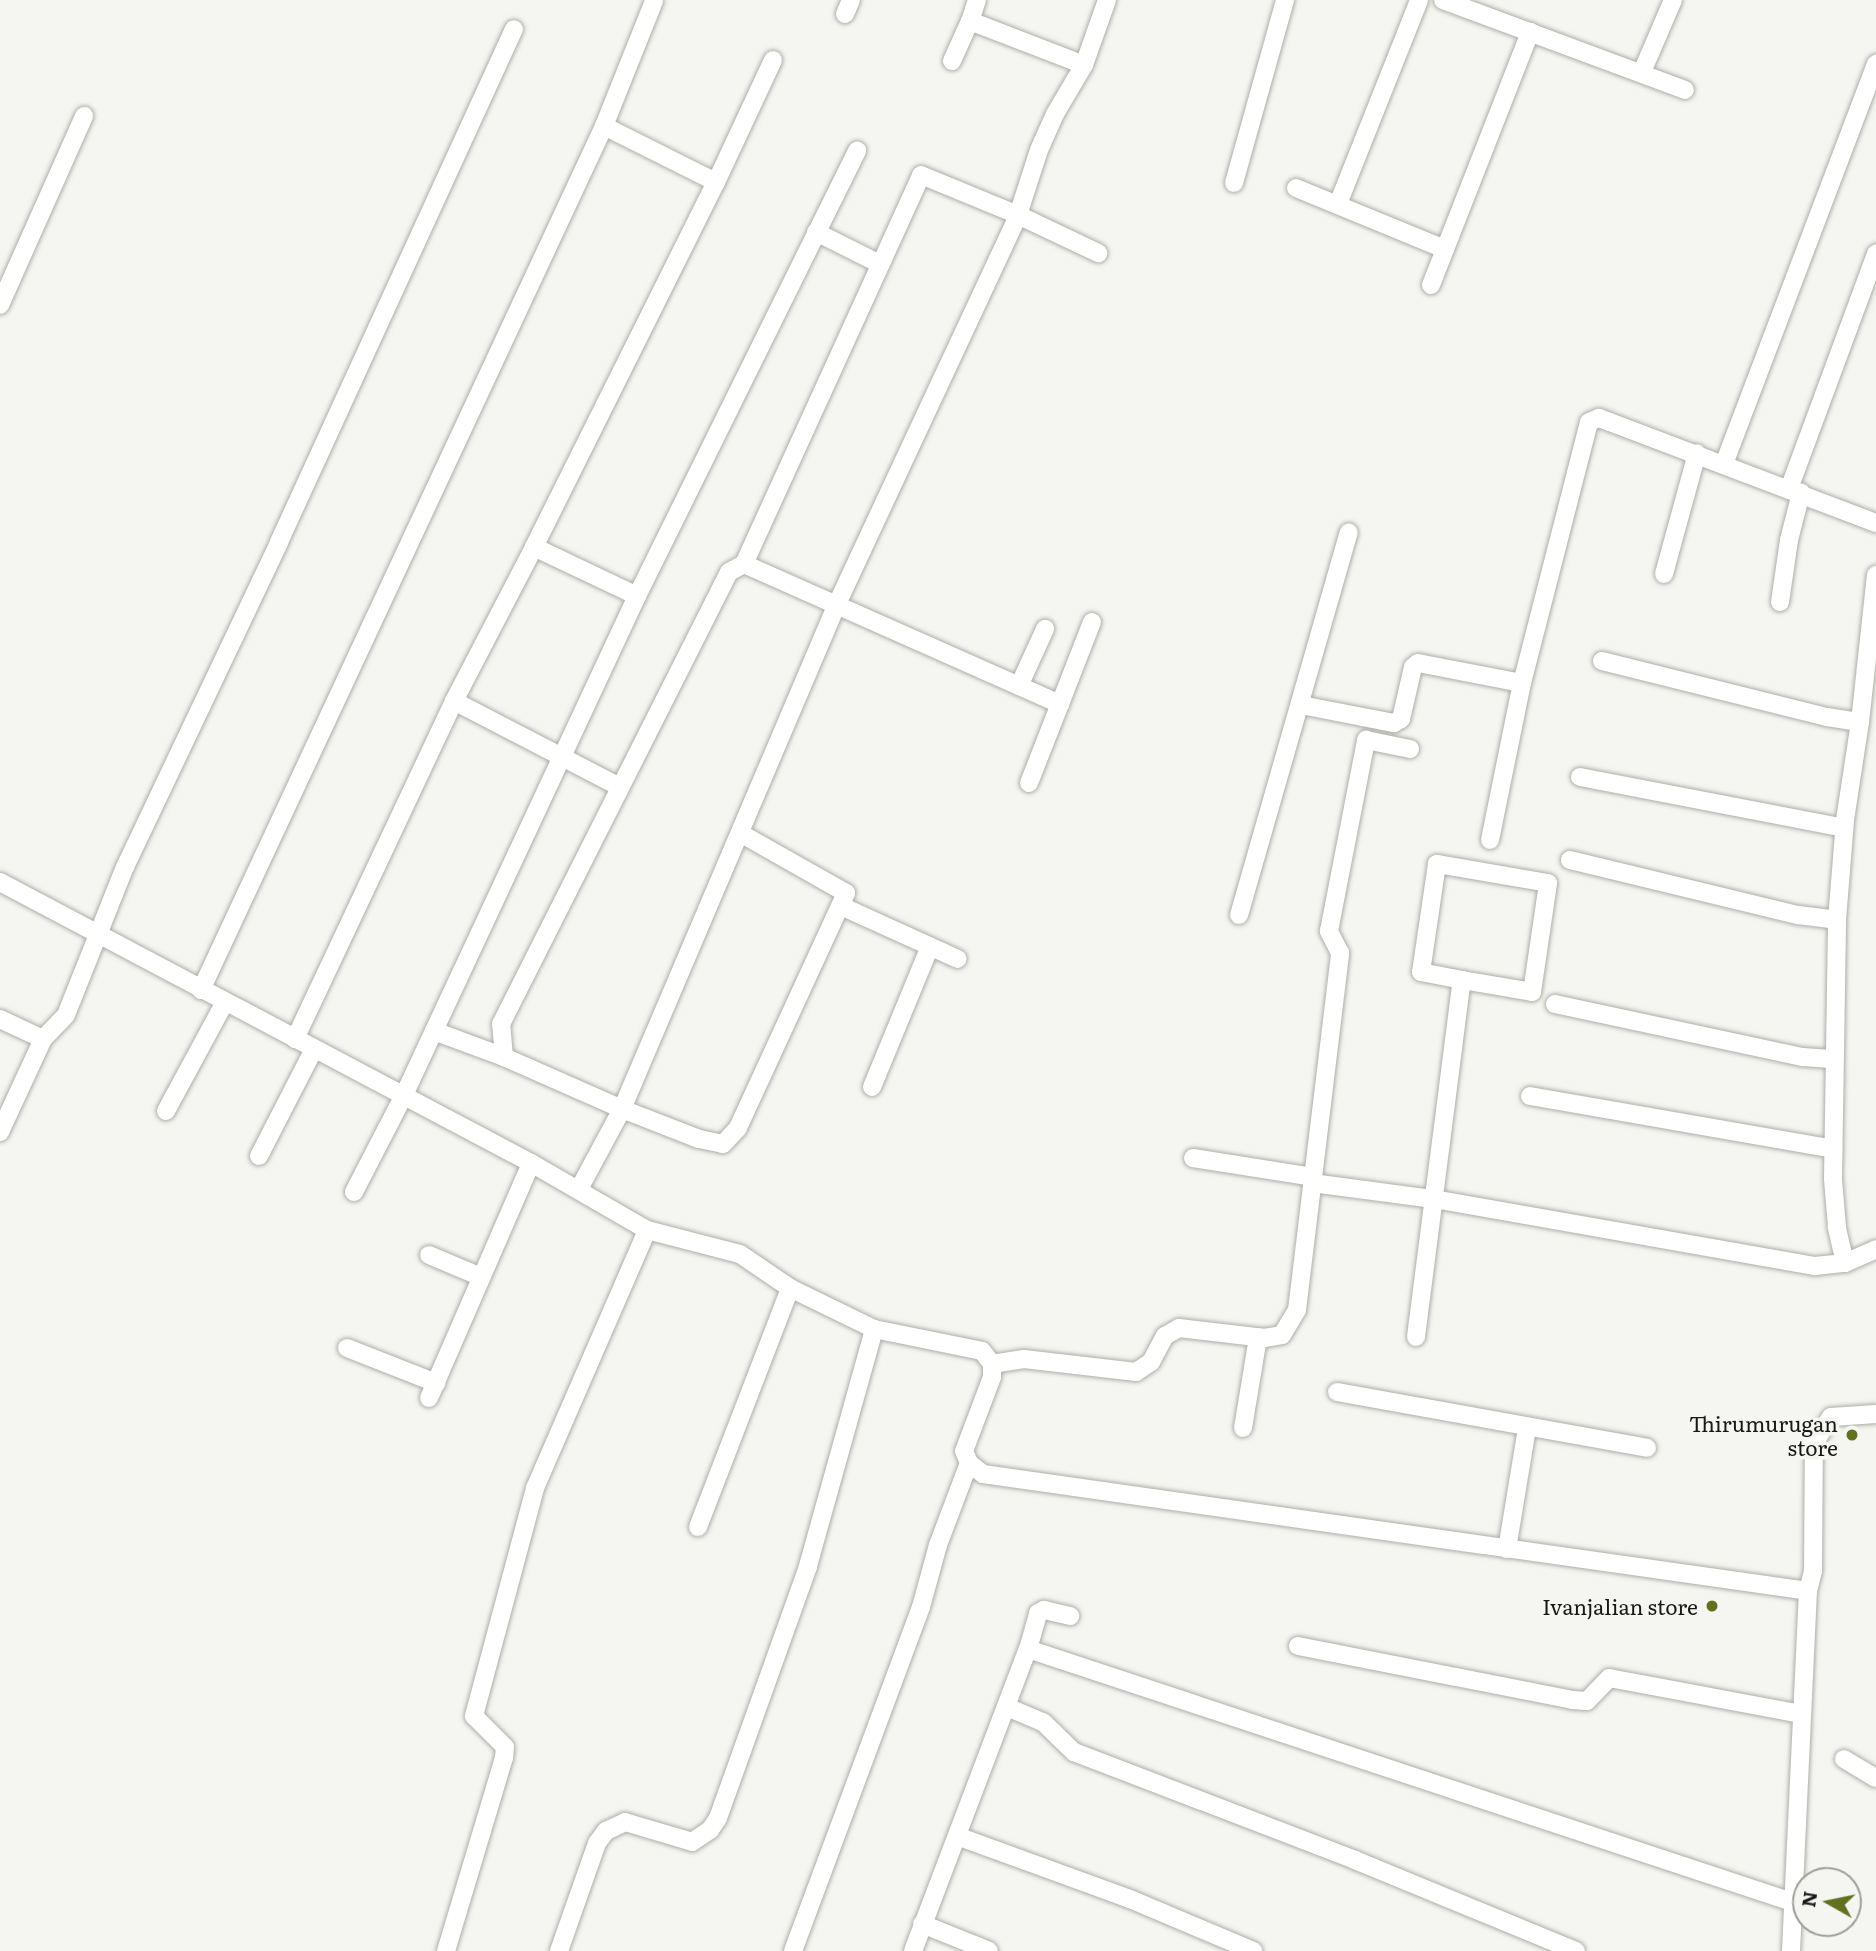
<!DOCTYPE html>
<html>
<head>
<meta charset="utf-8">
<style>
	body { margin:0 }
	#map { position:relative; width:1876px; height:1951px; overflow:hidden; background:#f5f6f1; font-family:Literata,serif }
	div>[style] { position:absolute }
	.roads { filter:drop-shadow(0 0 2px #acaea8) drop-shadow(0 0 2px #acaea8) }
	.minor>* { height:18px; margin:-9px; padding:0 9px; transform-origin:9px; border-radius:9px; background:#fff }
	.dots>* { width:19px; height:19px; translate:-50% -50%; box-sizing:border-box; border:4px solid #f5f6f1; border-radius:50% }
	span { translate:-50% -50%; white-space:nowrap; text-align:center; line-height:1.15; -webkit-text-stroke:7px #f5f6f1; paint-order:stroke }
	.poi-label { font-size:21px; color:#181917 }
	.right { translate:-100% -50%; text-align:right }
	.north { position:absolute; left:1792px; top:1867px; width:70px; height:70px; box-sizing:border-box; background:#f5f6f1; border:2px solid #9d9e9a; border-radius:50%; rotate:279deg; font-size:19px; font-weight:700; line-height:28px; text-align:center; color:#181917 }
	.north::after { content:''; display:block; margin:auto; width:24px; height:32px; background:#61711e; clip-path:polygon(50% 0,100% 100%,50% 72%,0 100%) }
</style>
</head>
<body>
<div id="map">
	<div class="roads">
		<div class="minor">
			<div style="left:977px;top:0;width:22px;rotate:108deg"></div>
			<div style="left:970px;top:21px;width:122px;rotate:21.1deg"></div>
			<div style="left:1443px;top:0;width:258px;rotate:20.4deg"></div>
			<div style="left:845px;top:14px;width:15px;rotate:-67deg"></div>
			<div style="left:773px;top:60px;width:135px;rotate:115deg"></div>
			<div style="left:716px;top:182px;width:408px;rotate:116.5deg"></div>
			<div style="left:534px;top:547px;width:114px;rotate:25.4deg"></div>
			<div style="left:637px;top:596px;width:497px;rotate:-63.7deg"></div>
			<div style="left:952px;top:61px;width:44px;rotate:-65.8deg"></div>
			<div style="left:1642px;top:72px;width:78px;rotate:-66.7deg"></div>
			<div style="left:604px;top:126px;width:135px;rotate:-68.2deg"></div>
			<div style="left:1234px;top:183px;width:190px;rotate:-74.4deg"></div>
			<div style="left:1296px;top:188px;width:161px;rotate:22.3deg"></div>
			<div style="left:1338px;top:204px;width:219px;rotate:-68.3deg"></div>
			<div style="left:816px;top:232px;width:72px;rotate:26.6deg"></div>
			<div style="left:1431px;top:285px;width:272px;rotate:-68.6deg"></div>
			<div style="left:0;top:305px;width:207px;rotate:-66deg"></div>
			<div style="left:1724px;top:464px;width:428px;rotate:-69.2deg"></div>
			<div style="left:1789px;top:489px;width:251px;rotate:-69.7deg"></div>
			<div style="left:744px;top:564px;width:427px;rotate:-65.5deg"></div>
			<div style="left:921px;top:175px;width:105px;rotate:22.4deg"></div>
			<div style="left:1018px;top:215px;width:89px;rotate:25.4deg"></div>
			<div style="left:1664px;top:574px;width:125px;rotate:-74.7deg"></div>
			<div style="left:1780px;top:602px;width:63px;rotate:-81.7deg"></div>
			<div style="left:1789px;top:540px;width:49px;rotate:-75.7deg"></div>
			<div style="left:1602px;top:661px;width:232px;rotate:14deg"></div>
			<div style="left:1827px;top:717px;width:33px;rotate:9deg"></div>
			<div style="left:1019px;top:686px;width:63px;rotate:-65.5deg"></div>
			<div style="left:454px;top:701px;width:174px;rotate:-62.5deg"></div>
			<div style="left:1301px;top:705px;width:95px;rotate:11deg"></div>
			<div style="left:1394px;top:723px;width:8px;rotate:-30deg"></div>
			<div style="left:1401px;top:719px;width:53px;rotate:-77deg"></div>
			<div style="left:1413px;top:667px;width:6px;rotate:-39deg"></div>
			<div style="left:1418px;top:663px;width:106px;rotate:10.9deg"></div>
			<div style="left:1580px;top:777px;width:269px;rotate:10.9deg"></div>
			<div style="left:1029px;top:783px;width:85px;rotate:-68.6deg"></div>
			<div style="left:740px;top:833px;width:122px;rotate:29.5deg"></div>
			<div style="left:846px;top:893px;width:259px;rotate:114.7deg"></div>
			<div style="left:738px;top:1128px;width:22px;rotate:133deg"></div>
			<div style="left:723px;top:1144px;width:25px;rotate:-168deg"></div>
			<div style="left:699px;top:1139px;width:83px;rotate:-158.7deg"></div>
			<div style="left:622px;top:1109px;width:129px;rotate:-156.2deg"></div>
			<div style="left:504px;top:1057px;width:33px;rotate:-95deg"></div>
			<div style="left:501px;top:1024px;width:506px;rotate:-63.23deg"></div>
			<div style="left:729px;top:572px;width:17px;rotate:-28deg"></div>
			<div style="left:744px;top:564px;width:346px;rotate:23.9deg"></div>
			<div style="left:1060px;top:704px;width:88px;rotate:-68.7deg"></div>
			<div style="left:1490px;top:840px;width:160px;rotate:-78.5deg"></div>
			<div style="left:1522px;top:683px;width:269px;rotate:-75.6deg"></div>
			<div style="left:1589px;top:422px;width:11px;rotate:-22deg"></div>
			<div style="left:1599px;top:418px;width:12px;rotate:20deg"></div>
			<div style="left:1610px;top:422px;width:285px;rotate:20.8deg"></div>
			<div style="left:1570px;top:860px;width:235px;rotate:13.6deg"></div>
			<div style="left:1798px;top:915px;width:39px;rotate:7deg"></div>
			<div style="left:0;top:882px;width:601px;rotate:27.89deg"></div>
			<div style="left:531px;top:1163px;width:134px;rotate:30deg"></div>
			<div style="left:647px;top:1230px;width:96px;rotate:14.5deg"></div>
			<div style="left:740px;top:1254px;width:60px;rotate:34.2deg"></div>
			<div style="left:790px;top:1288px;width:93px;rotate:26deg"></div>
			<div style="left:874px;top:1329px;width:110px;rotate:11.5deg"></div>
			<div style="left:982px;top:1351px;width:16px;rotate:52deg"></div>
			<div style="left:992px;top:1364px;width:13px;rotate:90deg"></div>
			<div style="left:992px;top:1377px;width:79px;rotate:110.7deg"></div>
			<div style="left:964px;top:1451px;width:13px;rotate:67deg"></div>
			<div style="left:969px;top:1463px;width:18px;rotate:38deg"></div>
			<div style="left:983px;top:1474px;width:833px;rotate:8.07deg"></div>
			<div style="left:1808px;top:1591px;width:21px;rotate:-76deg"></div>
			<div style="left:1813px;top:1571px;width:128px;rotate:-89.6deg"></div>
			<div style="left:1814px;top:1443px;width:31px;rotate:-57deg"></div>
			<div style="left:1831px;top:1417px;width:45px;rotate:-3.8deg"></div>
			<div style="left:841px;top:906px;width:128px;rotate:24.4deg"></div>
			<div style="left:1239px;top:915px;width:398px;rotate:-74deg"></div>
			<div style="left:201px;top:990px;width:953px;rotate:-64.99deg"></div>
			<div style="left:604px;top:126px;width:125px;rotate:26.6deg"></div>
			<div style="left:1555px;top:1004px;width:254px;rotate:12.1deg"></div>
			<div style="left:1803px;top:1057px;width:31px;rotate:4deg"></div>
			<div style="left:0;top:1019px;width:47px;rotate:24.9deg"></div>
			<div style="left:43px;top:1039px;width:33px;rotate:-46deg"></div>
			<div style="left:66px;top:1015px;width:159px;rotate:-68.3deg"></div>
			<div style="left:125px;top:867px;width:360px;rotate:-64.6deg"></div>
			<div style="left:279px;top:542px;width:564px;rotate:-65.39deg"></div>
			<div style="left:434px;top:1031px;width:75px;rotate:20.4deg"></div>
			<div style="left:295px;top:1039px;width:374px;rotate:-64.8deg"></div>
			<div style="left:454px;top:701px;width:187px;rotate:27.4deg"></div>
			<div style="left:872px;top:1087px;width:152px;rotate:-67.6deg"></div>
			<div style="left:1530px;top:1096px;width:308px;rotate:9.9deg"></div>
			<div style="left:166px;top:1111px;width:124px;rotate:-61.6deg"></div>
			<div style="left:0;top:1132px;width:102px;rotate:-65.2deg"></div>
			<div style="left:259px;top:1156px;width:120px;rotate:-62.8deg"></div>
			<div style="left:1193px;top:1158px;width:121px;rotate:9deg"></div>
			<div style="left:1312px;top:1183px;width:123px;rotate:7.5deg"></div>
			<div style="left:1434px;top:1199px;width:387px;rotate:10deg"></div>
			<div style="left:1815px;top:1266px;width:30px;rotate:-6deg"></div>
			<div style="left:1845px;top:1263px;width:34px;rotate:-24deg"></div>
			<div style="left:579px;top:1189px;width:91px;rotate:-61.7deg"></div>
			<div style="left:622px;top:1109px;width:549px;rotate:-66.94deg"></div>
			<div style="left:837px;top:604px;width:429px;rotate:-65deg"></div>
			<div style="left:1018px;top:215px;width:68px;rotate:-72.1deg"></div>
			<div style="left:1039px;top:150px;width:39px;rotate:-66deg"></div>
			<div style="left:1055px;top:114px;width:57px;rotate:-59.4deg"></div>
			<div style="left:1084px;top:65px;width:69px;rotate:-70.5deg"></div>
			<div style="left:354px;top:1192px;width:109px;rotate:-62.7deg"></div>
			<div style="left:404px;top:1095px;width:551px;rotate:-64.97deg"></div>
			<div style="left:429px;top:1255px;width:56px;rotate:22.9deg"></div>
			<div style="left:1845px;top:1263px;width:37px;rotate:-103deg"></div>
			<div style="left:1837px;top:1227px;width:48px;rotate:-94.8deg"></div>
			<div style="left:1833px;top:1179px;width:259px;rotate:-89.1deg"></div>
			<div style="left:1837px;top:920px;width:100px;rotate:-85.4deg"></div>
			<div style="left:1845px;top:820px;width:99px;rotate:-81.3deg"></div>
			<div style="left:1860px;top:722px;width:148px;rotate:-83.8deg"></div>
			<div style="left:1416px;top:1337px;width:360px;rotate:-82.7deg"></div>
			<div style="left:1462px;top:980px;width:71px;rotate:9.7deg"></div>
			<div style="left:1532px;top:992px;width:110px;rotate:-81.6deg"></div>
			<div style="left:1548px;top:883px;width:113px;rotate:-170.3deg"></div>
			<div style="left:1437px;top:864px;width:109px;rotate:98.4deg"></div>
			<div style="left:1421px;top:972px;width:42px;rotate:11deg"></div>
			<div style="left:347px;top:1348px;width:96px;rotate:21.5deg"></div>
			<div style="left:992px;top:1364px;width:32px;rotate:-9deg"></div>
			<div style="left:1024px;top:1359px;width:113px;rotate:6.6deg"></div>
			<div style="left:1136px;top:1372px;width:18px;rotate:-34deg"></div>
			<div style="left:1151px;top:1362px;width:30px;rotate:-62deg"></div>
			<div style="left:1165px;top:1336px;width:16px;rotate:-30deg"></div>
			<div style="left:1179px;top:1328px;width:86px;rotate:6.7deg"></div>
			<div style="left:1264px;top:1338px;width:18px;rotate:-9deg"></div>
			<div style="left:1282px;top:1335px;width:29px;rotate:-59deg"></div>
			<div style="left:1297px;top:1310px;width:360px;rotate:-83.1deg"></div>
			<div style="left:1340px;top:953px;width:25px;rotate:-117deg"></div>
			<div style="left:1329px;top:931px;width:195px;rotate:-79deg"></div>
			<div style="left:1366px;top:740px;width:45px;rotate:11.6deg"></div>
			<div style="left:1337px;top:1392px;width:315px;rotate:10.2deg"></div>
			<div style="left:429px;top:1398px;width:256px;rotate:-66.5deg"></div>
			<div style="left:1243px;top:1428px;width:92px;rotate:-80.6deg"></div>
			<div style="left:698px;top:1527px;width:256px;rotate:-68.9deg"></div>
			<div style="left:1507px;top:1549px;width:123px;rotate:-80.6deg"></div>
			<div style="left:1298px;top:1646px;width:279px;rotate:11.1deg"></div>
			<div style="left:1572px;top:1700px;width:15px;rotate:4deg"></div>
			<div style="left:1587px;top:1701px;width:32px;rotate:-46deg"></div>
			<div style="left:1609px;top:1678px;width:196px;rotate:10.6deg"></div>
			<div style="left:1028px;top:1649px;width:805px;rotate:18.32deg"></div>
			<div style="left:1007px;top:1707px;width:39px;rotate:23deg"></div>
			<div style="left:1043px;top:1722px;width:43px;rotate:44.1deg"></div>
			<div style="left:1074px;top:1752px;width:301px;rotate:21deg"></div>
			<div style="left:1355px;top:1860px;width:239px;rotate:22.4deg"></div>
			<div style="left:1844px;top:1759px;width:37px;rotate:31deg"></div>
			<div style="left:957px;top:1836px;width:184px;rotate:20deg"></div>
			<div style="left:1130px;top:1899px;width:134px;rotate:22.9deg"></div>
			<div style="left:922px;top:1924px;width:72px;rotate:21.9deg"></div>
			<div style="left:446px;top:1951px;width:202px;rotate:-73.3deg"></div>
			<div style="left:504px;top:1758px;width:11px;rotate:-85deg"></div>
			<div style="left:505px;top:1747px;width:44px;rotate:-135deg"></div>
			<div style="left:474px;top:1716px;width:236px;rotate:-75deg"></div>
			<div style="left:535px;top:1488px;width:281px;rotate:-66.5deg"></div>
			<div style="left:559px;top:1951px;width:114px;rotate:-70.6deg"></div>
			<div style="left:597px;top:1843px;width:15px;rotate:-53deg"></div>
			<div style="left:606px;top:1831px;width:21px;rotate:-25deg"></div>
			<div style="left:625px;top:1822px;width:70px;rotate:16.6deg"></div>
			<div style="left:692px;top:1842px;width:22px;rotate:-34deg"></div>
			<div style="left:710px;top:1830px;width:14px;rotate:-56deg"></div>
			<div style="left:718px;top:1818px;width:268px;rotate:-70.3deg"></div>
			<div style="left:808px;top:1566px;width:246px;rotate:-74.4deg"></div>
			<div style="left:793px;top:1951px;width:367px;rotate:-69.6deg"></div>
			<div style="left:921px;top:1607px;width:64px;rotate:-74.7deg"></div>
			<div style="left:938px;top:1545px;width:88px;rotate:-69.3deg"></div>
			<div style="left:913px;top:1951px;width:323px;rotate:-69.2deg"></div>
			<div style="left:1028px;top:1649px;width:37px;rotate:-74deg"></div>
			<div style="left:1038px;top:1613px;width:7px;rotate:-27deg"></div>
			<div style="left:1044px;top:1610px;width:27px;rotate:13deg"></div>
			<div style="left:1791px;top:1951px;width:360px;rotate:-87.3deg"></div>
		</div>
	</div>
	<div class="dots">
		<div style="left:1852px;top:1435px;background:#61711e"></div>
		<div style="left:1712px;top:1606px;background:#61711e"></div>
	</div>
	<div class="poi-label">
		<span class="right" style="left:1838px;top:1435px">Thirumurugan<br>store</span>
		<span class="right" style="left:1698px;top:1606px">Ivanjalian store</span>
	</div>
	<div class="north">N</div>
</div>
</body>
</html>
